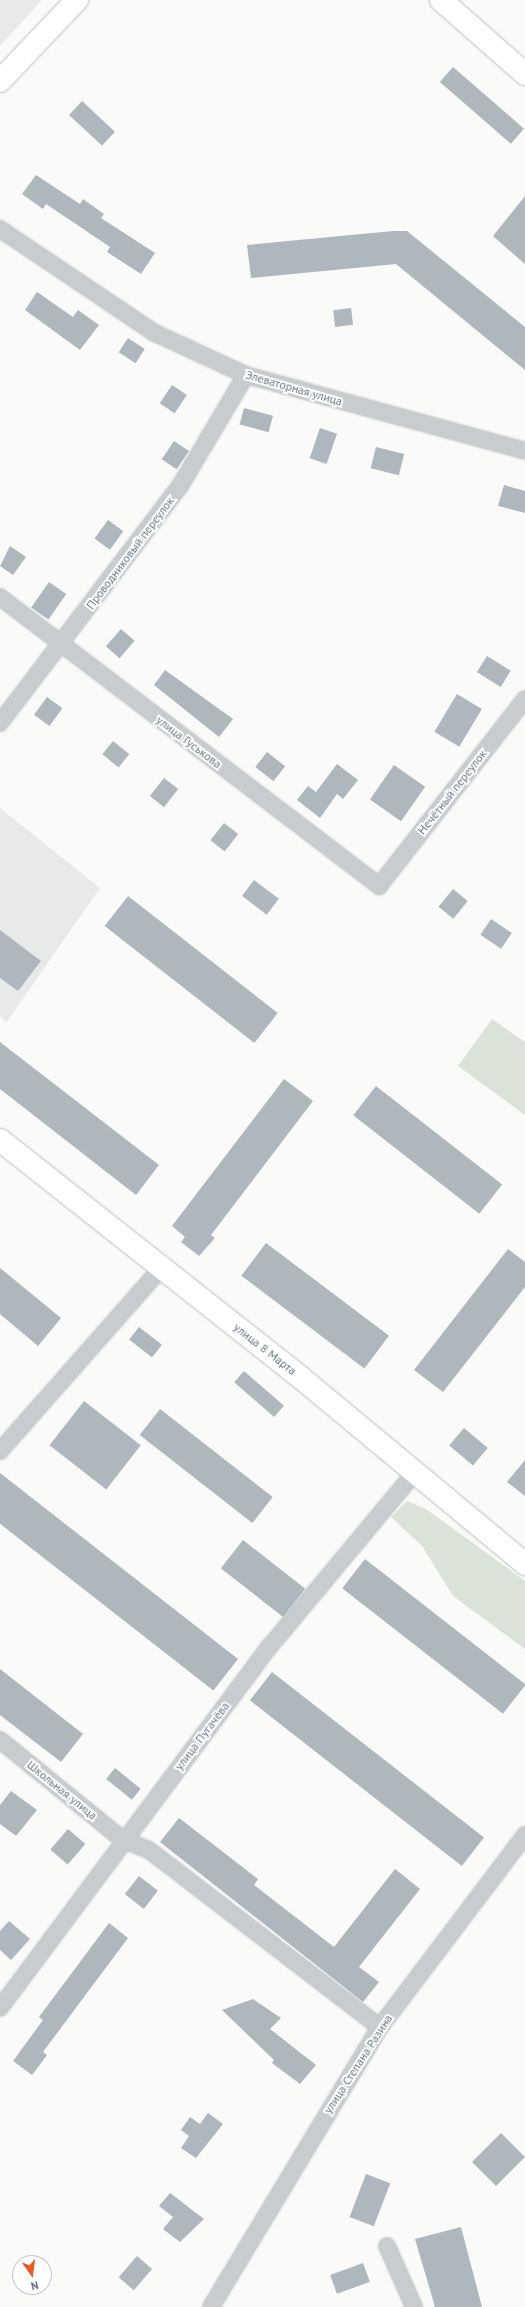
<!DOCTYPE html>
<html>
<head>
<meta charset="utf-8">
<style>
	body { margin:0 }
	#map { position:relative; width:525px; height:2307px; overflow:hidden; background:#fafaf8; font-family:"PT Sans",sans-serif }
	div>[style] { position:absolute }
	.built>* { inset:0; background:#e8e9e9 }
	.green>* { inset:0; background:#dbe2d8 }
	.building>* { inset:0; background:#aeb7bd; transform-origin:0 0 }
	.roads { filter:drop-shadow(0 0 1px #bbbfc3) drop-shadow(0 0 1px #bbbfc3) }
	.minor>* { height:16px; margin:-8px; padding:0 8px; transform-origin:8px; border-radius:8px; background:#c8cccf }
	.primary>* { height:22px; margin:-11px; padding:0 11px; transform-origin:11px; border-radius:11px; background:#fff }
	span { translate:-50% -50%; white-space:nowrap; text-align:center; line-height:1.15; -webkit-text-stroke:4px #fff; paint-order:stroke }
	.street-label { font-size:12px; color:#647584 }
	.north { position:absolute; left:12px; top:2255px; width:40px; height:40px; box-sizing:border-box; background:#fff; border:1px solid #c1c8ce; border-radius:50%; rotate:166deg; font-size:11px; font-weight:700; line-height:16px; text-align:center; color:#647584 }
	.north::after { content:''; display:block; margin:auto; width:14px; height:18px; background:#eb5927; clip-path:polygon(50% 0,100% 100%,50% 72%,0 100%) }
</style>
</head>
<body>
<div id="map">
	<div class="built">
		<div style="clip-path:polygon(0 0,42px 0,0 46px)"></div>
		<div style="clip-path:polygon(0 808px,100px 888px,6px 1023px,0 1016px)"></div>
	</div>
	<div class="green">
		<div style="clip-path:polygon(492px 1019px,525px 1042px,525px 1115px,458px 1066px)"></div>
		<div style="clip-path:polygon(407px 1501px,426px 1509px,525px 1581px,525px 1649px,453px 1596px,422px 1546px,391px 1517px)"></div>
	</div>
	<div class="building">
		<div style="left:453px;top:67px;width:94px;height:20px;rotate:41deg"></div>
		<div style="left:82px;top:101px;width:45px;height:19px;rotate:43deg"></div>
		<div style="clip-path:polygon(36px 175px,80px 204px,83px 199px,104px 214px,101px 218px,155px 253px,141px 274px,107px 252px,110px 247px,46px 204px,43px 209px,22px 194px)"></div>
		<div style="clip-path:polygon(525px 196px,525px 264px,493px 236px)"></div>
		<div style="clip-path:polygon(393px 231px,407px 231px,525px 327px,525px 370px,396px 264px,251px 278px,247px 245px)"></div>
		<div style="clip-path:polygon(37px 292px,73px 317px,78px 310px,99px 325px,80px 350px,25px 310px)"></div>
		<div style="left:351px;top:308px;width:17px;height:18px;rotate:83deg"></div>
		<div style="left:128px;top:338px;width:20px;height:17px;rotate:33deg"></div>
		<div style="left:172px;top:385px;width:18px;height:22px;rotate:34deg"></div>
		<div style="left:244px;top:408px;width:30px;height:17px;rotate:15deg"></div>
		<div style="left:320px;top:428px;width:18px;height:32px;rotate:19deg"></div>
		<div style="left:174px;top:441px;width:18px;height:22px;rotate:34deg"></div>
		<div style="left:376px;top:447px;width:29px;height:22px;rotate:14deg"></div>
		<div style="clip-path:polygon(504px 485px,525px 491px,525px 513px,498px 506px)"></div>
		<div style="left:108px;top:520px;width:19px;height:23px;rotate:36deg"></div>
		<div style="clip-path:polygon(10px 546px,26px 557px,13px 575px,0 566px)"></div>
		<div style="left:49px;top:582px;width:21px;height:31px;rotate:35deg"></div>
		<div style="left:121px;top:629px;width:18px;height:23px;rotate:41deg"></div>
		<div style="left:487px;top:656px;width:28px;height:19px;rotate:32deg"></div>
		<div style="clip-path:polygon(165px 670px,233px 719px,219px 737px,154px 685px)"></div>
		<div style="left:457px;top:694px;width:29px;height:44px;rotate:31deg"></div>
		<div style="left:47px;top:697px;width:19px;height:22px;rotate:36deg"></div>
		<div style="left:113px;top:741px;width:21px;height:17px;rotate:39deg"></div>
		<div style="left:267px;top:752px;width:23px;height:19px;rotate:38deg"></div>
		<div style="clip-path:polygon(337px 764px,358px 780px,343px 799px,337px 794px,320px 818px,297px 800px,308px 786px,316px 792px)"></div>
		<div style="left:394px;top:765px;width:38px;height:42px;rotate:35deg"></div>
		<div style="left:164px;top:778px;width:18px;height:23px;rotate:38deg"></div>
		<div style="left:224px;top:823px;width:18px;height:22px;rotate:38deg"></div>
		<div style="left:254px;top:880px;width:31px;height:20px;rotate:37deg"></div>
		<div style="left:453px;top:889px;width:19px;height:23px;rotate:39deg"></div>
		<div style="left:128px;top:896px;width:190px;height:38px;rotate:38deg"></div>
		<div style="left:491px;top:919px;width:25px;height:19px;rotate:34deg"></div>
		<div style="clip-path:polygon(0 930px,41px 961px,18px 991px,0 978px)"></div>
		<div style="clip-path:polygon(0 1042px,159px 1165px,136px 1195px,0 1089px)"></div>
		<div style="clip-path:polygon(284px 1079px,313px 1101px,211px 1235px,215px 1238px,199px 1256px,181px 1242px,185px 1237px,172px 1226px)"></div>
		<div style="left:376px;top:1086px;width:160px;height:37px;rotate:38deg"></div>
		<div style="left:266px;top:1243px;width:154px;height:41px;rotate:37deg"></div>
		<div style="clip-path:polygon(508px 1249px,525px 1262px,525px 1287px,443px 1392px,414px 1370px)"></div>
		<div style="clip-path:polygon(0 1268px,61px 1318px,38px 1346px,0 1314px)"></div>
		<div style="left:139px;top:1327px;width:29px;height:16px;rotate:38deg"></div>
		<div style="left:244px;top:1371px;width:53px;height:15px;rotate:41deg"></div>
		<div style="left:84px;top:1401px;width:72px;height:56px;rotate:38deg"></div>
		<div style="left:160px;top:1409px;width:143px;height:33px;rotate:38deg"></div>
		<div style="left:464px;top:1428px;width:31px;height:23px;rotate:40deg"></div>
		<div style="clip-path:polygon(525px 1460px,525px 1496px,507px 1482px)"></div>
		<div style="left:0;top:1473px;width:302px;height:40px;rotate:38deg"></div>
		<div style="left:243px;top:1540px;width:79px;height:36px;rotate:38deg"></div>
		<div style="left:365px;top:1559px;width:204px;height:37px;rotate:38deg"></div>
		<div style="clip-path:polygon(0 1669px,83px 1734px,61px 1762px,0 1715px)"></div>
		<div style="left:272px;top:1672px;width:269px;height:36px;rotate:38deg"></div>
		<div style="left:115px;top:1768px;width:33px;height:14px;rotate:39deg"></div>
		<div style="clip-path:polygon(11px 1791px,37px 1810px,16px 1836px,0 1824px,0 1805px)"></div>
		<div style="clip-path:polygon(179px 1818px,258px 1879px,254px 1885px,334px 1947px,395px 1869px,420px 1889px,359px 1967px,379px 1982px,363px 2002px,160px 1842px)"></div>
		<div style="left:68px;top:1829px;width:23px;height:27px;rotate:41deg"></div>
		<div style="left:139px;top:1876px;width:24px;height:23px;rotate:38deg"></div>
		<div style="clip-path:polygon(9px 1921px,30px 1939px,11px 1960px,0 1950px,0 1931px)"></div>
		<div style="clip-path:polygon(109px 1923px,128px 1938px,43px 2052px,47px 2055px,32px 2075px,13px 2061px,43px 2020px,39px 2017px)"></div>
		<div style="clip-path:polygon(253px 1999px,281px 2018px,270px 2029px,316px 2065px,300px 2084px,272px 2063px,274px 2060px,222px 2010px)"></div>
		<div style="clip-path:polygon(208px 2113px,223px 2124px,196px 2158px,181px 2148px,189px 2136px,181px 2130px,190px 2117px,200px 2124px)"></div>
		<div style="left:501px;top:2133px;width:34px;height:41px;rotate:45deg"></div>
		<div style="left:366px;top:2174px;width:26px;height:46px;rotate:21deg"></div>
		<div style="clip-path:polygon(170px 2193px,204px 2219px,180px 2242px,163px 2229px,173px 2217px,159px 2206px)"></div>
		<div style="clip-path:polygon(461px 2227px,482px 2307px,435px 2307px,415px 2239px)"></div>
		<div style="left:137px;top:2256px;width:20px;height:28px;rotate:41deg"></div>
		<div style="left:363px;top:2263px;width:20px;height:35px;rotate:70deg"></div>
	</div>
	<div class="roads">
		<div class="minor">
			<div style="left:0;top:229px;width:184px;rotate:33.9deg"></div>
			<div style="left:153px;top:332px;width:102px;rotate:24.8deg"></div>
			<div style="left:246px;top:375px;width:289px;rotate:15.2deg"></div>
			<div style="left:0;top:597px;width:477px;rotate:37.3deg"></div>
			<div style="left:379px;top:886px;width:237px;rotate:-52deg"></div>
			<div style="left:0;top:723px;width:298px;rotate:-52.8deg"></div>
			<div style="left:180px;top:486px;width:129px;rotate:-59.3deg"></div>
			<div style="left:0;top:1451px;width:245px;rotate:-48.6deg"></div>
			<div style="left:0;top:1740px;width:159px;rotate:39.1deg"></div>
			<div style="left:123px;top:1840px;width:28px;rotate:21deg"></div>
			<div style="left:149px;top:1850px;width:291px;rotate:37.5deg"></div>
			<div style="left:0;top:2008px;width:453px;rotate:-53.3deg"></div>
			<div style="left:271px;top:1645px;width:225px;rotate:-50.2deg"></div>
			<div style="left:387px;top:2246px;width:67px;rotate:66.1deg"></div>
			<div style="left:211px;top:2307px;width:327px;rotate:-58.9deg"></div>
			<div style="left:380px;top:2027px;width:241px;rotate:-52.9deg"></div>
		</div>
		<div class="primary">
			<div style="left:441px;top:0;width:112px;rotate:41.4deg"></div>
			<div style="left:0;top:81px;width:112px;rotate:-46.5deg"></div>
			<div style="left:0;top:1140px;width:382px;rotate:38.3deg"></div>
			<div style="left:300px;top:1377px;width:293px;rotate:39.7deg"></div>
		</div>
	</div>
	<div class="street-label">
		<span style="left:294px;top:388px;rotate:16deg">Элеваторная улица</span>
		<span style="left:130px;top:553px;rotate:-53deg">Проводниковый переулок</span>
		<span style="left:189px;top:742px;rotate:37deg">улица Гуськова</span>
		<span style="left:452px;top:792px;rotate:-52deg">Нечётный переулок</span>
		<span style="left:265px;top:1349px;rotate:38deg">улица 8 Марта</span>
		<span style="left:202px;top:1736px;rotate:-53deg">улица Пугачёва</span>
		<span style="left:62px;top:1790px;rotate:39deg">Школьная улица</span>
		<span style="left:358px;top:2064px;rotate:-57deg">улица Степана Разина</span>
	</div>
	<div class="north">N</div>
</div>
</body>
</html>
